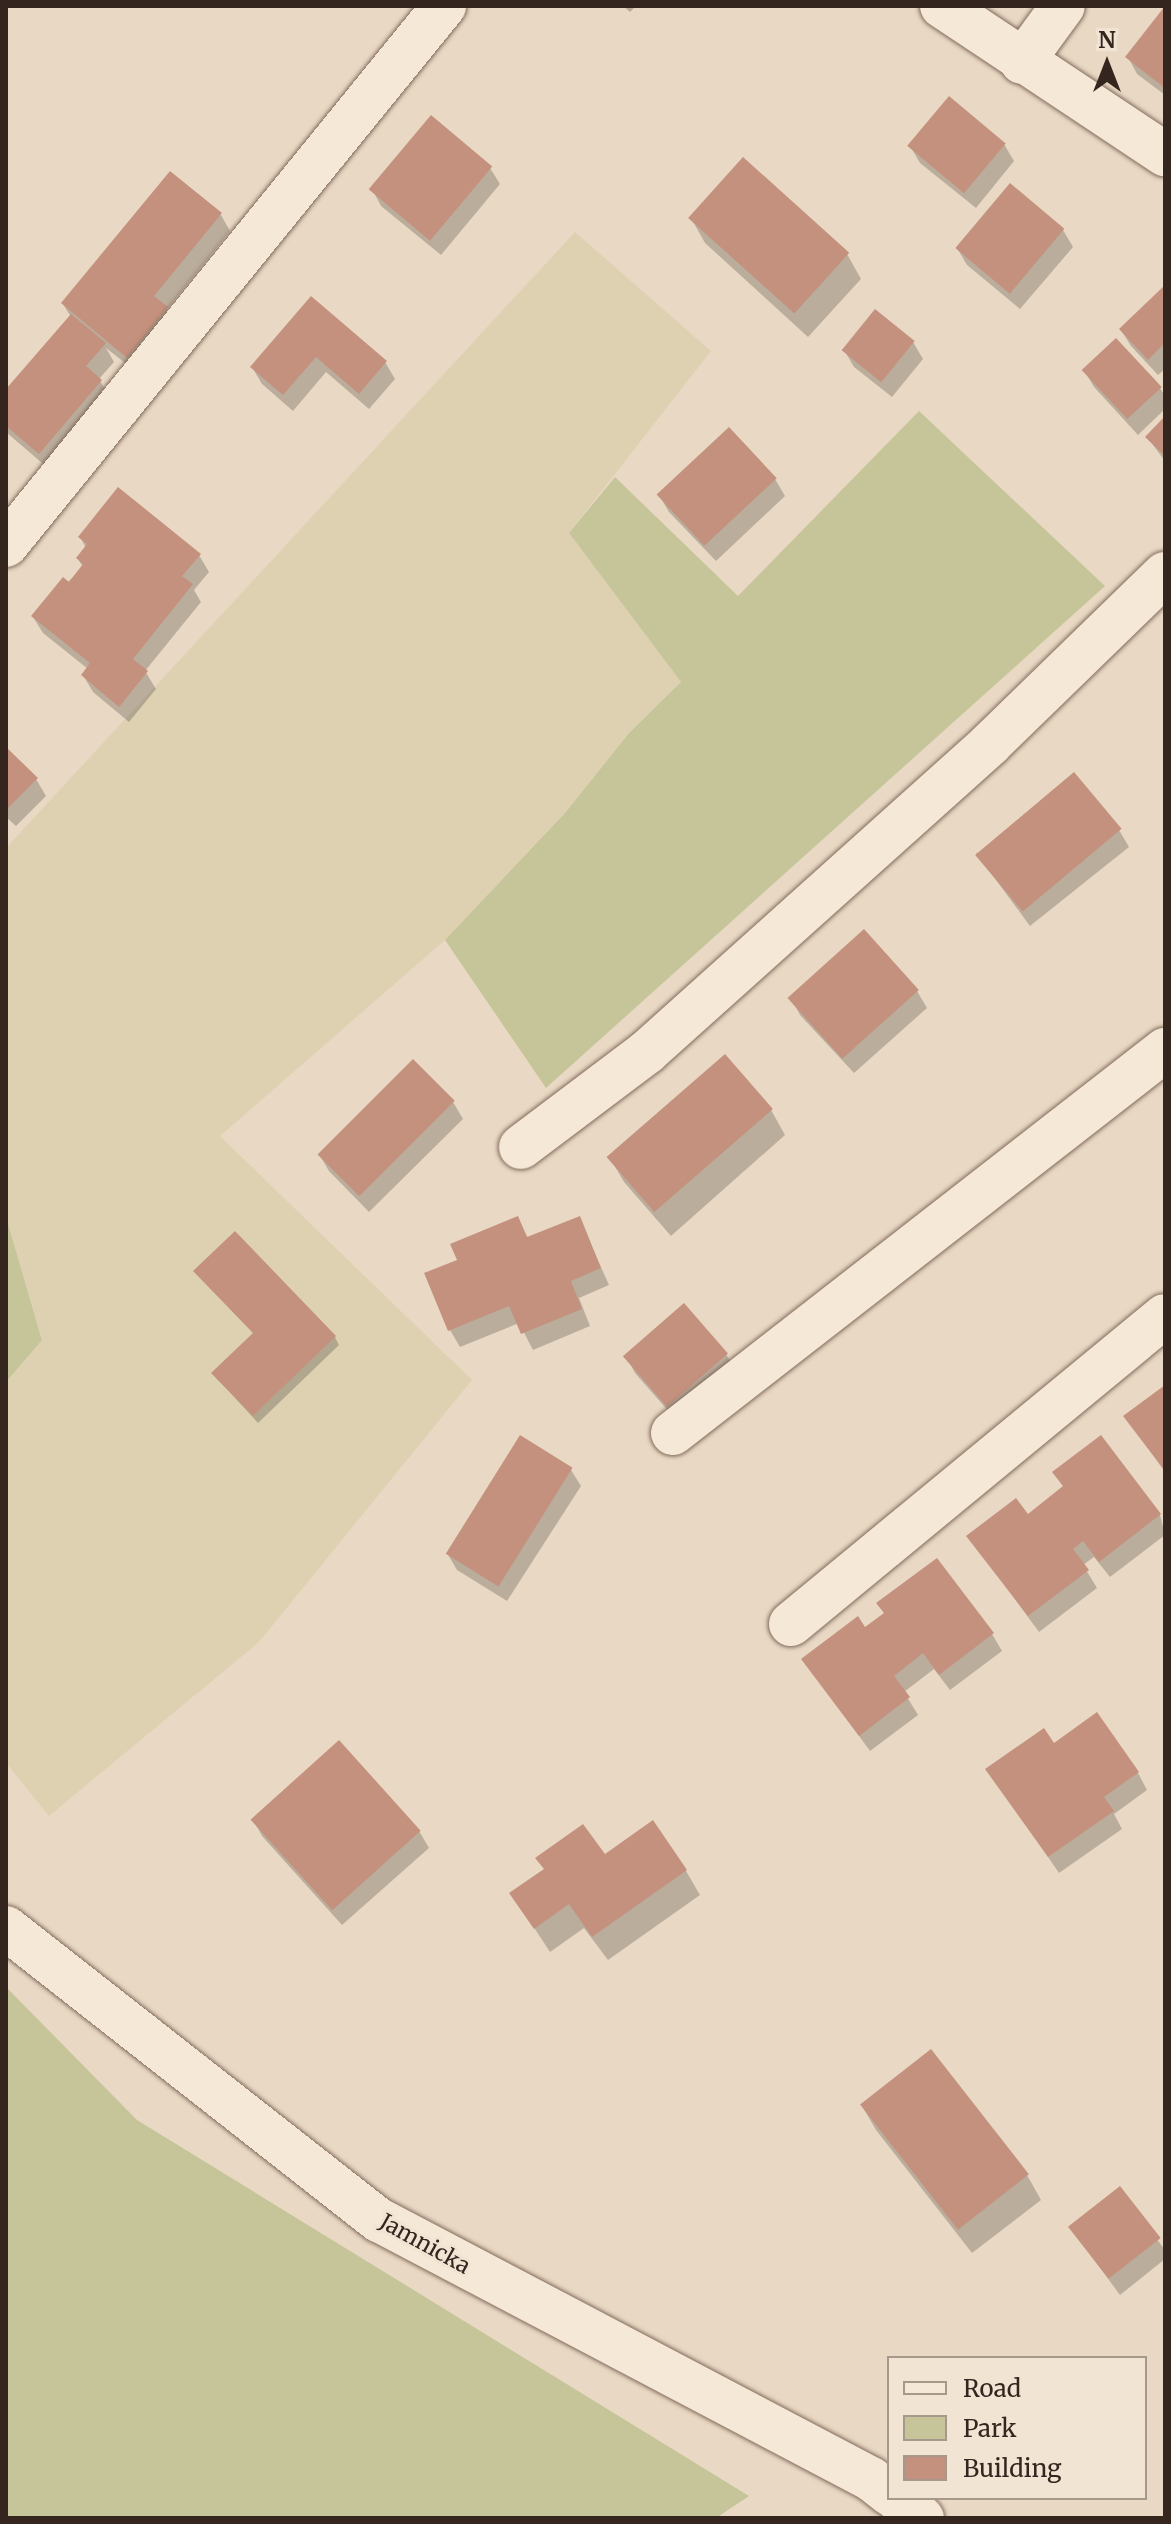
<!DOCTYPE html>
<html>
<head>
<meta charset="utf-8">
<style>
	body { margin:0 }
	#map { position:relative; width:1171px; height:2524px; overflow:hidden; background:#e9d9c4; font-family:Merriweather,serif }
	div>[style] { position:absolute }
	.farmland>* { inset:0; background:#ded1b2 }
	.green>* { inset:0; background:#c6c599 }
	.shadow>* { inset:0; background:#0003 }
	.building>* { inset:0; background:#c4917e; transform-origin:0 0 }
	.roads { filter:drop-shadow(0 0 2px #826b5c) drop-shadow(0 0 2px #826b5c) }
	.minor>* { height:44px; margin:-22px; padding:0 22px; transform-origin:22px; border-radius:22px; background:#f5e8d6 }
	span { translate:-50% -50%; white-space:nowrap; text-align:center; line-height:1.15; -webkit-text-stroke:6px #f2e4d3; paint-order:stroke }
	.street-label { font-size:22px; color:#34261f }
	.frame { position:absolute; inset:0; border:8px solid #34261f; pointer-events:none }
	.legend { position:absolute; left:887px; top:2356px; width:260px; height:144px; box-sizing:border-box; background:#f2e4d3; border:2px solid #a6988b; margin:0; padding:10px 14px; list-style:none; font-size:24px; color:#34261f }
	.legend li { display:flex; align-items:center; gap:16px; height:40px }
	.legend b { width:40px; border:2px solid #a6988b }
	.north { position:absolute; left:1067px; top:24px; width:80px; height:80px; -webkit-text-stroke:6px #f2e4d3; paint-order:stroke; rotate:0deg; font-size:22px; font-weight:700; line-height:32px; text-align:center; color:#34261f }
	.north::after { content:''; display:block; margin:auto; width:28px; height:36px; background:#34261f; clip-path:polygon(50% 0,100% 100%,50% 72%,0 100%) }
</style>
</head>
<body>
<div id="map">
	<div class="farmland">
		<div style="clip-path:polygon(575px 232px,711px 351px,569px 533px,681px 682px,629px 733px,565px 813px,445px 940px,220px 1136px,472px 1380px,259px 1642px,49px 1816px,6px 1763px,6px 1382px,42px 1339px,6px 1217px,6px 848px)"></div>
	</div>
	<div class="green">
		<div style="clip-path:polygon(919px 411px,1105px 586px,546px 1088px,445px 940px,565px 813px,629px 733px,681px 682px,569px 533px,615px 477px,738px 596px)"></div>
		<div style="clip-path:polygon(6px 1217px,42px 1340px,6px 1382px)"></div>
		<div style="clip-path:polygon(6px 1987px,137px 2120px,749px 2496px,716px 2518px,6px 2518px)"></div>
	</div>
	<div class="shadow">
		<div style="clip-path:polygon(623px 6px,636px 6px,630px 12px)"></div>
		<div style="clip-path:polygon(1165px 8px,1165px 95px,1137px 74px,1128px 57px)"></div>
		<div style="clip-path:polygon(1004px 144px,1014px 161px,976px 208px,920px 163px,910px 146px)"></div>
		<div style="clip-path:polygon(490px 168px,500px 184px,441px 255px,381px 206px,372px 189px)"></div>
		<div style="clip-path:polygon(1010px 185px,1063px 230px,1073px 247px,1020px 309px,967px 265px,957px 248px)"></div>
		<div style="clip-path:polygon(221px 215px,230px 231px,167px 309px,176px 325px,138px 373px,106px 348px,114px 362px,99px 379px,110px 398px,49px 469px,6px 432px,6px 392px,71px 317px,63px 304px)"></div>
		<div style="clip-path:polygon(691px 218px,847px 254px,861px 279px,808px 337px,705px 243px)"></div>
		<div style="clip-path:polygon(1165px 288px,1165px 369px,1158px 375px,1131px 346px,1121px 330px)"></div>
		<div style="clip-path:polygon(311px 298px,385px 362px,395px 379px,369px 409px,326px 372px,293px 411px,262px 384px,252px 367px)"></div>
		<div style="clip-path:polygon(913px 342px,923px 359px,892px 397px,854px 367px,844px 350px)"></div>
		<div style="clip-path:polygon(1084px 370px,1160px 388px,1165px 396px,1165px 409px,1138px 435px,1094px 387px)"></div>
		<div style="clip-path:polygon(1165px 419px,1165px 461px,1147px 437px)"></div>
		<div style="clip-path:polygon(775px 479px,785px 496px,716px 561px,669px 512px,659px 495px)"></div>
		<div style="clip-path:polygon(80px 537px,199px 555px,209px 572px,194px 590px,201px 602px,145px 671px,156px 689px,129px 722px,93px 692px,83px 675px,88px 669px,43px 633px,33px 617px,83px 567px,78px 559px,86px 548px)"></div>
		<div style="clip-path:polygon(6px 750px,36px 779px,46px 796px,16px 826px,6px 817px)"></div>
		<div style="clip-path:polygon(1119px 830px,1129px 847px,1030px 926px,976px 853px)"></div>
		<div style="clip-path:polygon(917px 991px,927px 1008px,854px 1073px,800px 1015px,791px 998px)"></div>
		<div style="clip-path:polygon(453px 1102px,463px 1119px,369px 1212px,329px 1171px,319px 1154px)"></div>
		<div style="clip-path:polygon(771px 1110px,785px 1135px,671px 1236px,624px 1182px,610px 1158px)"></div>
		<div style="clip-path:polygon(517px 1218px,528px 1238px,579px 1218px,609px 1285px,579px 1298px,590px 1326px,533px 1350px,519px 1323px,460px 1347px,450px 1330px,460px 1261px)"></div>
		<div style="clip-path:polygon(196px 1271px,335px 1337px,339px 1345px,258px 1423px,213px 1374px,254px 1334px)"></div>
		<div style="clip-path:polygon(726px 1354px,736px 1371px,678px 1422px,635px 1373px,626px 1356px)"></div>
		<div style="clip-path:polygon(1165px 1387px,1165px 1472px,1126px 1417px)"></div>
		<div style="clip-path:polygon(571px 1470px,581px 1486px,507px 1601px,457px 1570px,447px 1553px)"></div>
		<div style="clip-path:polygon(1055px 1473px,1160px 1515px,1165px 1535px,1110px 1577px,1094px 1557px,1083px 1565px,1097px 1588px,1039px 1632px,969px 1537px,1027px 1517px,1064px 1488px)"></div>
		<div style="clip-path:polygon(885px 1614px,992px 1634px,1002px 1651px,950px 1690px,934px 1669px,904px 1692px,918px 1715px,870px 1751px,803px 1659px,865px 1630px)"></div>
		<div style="clip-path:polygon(1054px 1746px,1138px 1773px,1147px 1790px,1114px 1814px,1122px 1829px,1059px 1873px,988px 1770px)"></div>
		<div style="clip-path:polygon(253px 1819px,419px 1831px,429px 1848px,342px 1925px,262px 1836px)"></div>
		<div style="clip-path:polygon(604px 1857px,686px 1871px,700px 1895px,608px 1960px,584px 1928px,550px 1952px,512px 1894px)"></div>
		<div style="clip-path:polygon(862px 2106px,1027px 2175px,1041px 2200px,972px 2253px,876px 2130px)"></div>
		<div style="clip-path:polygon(1119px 2189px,1165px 2250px,1165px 2259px,1120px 2295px,1070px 2227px)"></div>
	</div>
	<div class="building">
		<div style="clip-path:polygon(1165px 6px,1165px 88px,1125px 57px)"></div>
		<div style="left:949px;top:96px;width:74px;height:65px;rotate:40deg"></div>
		<div style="left:431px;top:115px;width:80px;height:97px;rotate:40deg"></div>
		<div style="left:743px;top:157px;width:143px;height:82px;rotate:42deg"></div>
		<div style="clip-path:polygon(170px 171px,222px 213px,154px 296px,168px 307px,127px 358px,61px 303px)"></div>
		<div style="left:1010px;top:183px;width:71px;height:85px;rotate:40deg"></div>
		<div style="clip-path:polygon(1165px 285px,1165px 343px,1148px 360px,1119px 329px)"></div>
		<div style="clip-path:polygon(311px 296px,387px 361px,359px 394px,316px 357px,283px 395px,250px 367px)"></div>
		<div style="left:875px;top:309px;width:51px;height:53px;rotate:39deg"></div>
		<div style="clip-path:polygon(71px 314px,106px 343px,86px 366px,102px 380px,39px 454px,6px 426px,6px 389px)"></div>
		<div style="left:1116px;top:338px;width:67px;height:47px;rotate:47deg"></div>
		<div style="clip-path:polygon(1165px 416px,1165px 456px,1145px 437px)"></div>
		<div style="left:729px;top:427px;width:70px;height:99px;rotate:47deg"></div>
		<div style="clip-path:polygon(118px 487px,201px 554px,182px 576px,193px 584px,133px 659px,148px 671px,119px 707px,81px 675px,90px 663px,31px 616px,63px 577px,69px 582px,83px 564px,76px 558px,87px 544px,78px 537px)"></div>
		<div style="clip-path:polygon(6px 747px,38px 778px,6px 810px)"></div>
		<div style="left:1074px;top:772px;width:74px;height:129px;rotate:50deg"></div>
		<div style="left:864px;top:929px;width:82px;height:103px;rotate:48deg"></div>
		<div style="left:725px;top:1054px;width:73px;height:157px;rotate:49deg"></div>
		<div style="left:413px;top:1059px;width:59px;height:135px;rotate:45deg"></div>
		<div style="clip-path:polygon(518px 1216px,527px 1237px,580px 1216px,601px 1268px,571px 1281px,582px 1309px,521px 1334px,509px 1306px,448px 1331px,424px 1273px,457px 1260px,450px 1244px)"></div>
		<div style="clip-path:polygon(235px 1231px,336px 1336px,253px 1416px,211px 1373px,253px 1333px,193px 1271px)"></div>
		<div style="left:684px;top:1303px;width:67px;height:81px;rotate:49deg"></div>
		<div style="clip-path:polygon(1165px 1385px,1165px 1471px,1123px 1416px)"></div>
		<div style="left:520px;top:1435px;width:62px;height:140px;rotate:32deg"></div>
		<div style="clip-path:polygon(1101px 1435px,1161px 1514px,1099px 1562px,1083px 1541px,1073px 1549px,1089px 1570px,1028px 1616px,966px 1536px,1016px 1498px,1028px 1514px,1063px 1486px,1052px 1472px)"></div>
		<div style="clip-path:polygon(937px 1558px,994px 1633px,939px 1675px,923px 1653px,894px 1676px,910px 1697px,859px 1736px,801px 1659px,858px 1616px,865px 1627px,884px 1613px,876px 1603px)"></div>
		<div style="clip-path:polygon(1097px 1712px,1139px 1772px,1104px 1797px,1114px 1811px,1048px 1857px,985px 1769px,1044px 1728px,1054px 1743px)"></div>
		<div style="left:339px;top:1740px;width:122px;height:119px;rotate:48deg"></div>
		<div style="clip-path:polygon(653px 1820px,687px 1870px,592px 1937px,569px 1904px,534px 1929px,509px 1893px,544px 1869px,535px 1858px,583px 1824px,605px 1854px)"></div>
		<div style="left:931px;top:2049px;width:159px;height:90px;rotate:52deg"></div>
		<div style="left:1120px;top:2186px;width:66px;height:66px;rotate:52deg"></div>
	</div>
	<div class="roads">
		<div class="minor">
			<div style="left:942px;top:6px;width:268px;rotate:33.6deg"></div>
			<div style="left:1022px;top:62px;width:69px;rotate:-53.8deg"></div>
			<div style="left:6px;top:545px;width:695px;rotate:-50.9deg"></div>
			<div style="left:521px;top:1147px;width:158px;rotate:-37deg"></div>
			<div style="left:647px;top:1052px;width:461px;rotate:-41.9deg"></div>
			<div style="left:990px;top:744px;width:244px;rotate:-44.2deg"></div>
			<div style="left:673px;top:1433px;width:624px;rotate:-37.9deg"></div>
			<div style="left:791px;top:1624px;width:484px;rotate:-39.5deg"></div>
			<div style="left:6px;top:1928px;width:474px;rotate:38.1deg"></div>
			<div style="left:379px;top:2220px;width:556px;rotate:27.76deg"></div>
			<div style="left:871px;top:2479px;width:23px;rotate:38deg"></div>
			<div style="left:896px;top:2498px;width:33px;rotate:38deg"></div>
		</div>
	</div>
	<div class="street-label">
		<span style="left:425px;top:2244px;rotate:29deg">Jamnicka</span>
	</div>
	<div class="frame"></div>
	<ul class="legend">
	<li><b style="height:10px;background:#f5e8d6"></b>Road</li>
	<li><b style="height:22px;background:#c6c599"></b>Park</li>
	<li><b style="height:22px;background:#c4917e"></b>Building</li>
	</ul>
	<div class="north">N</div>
</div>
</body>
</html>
